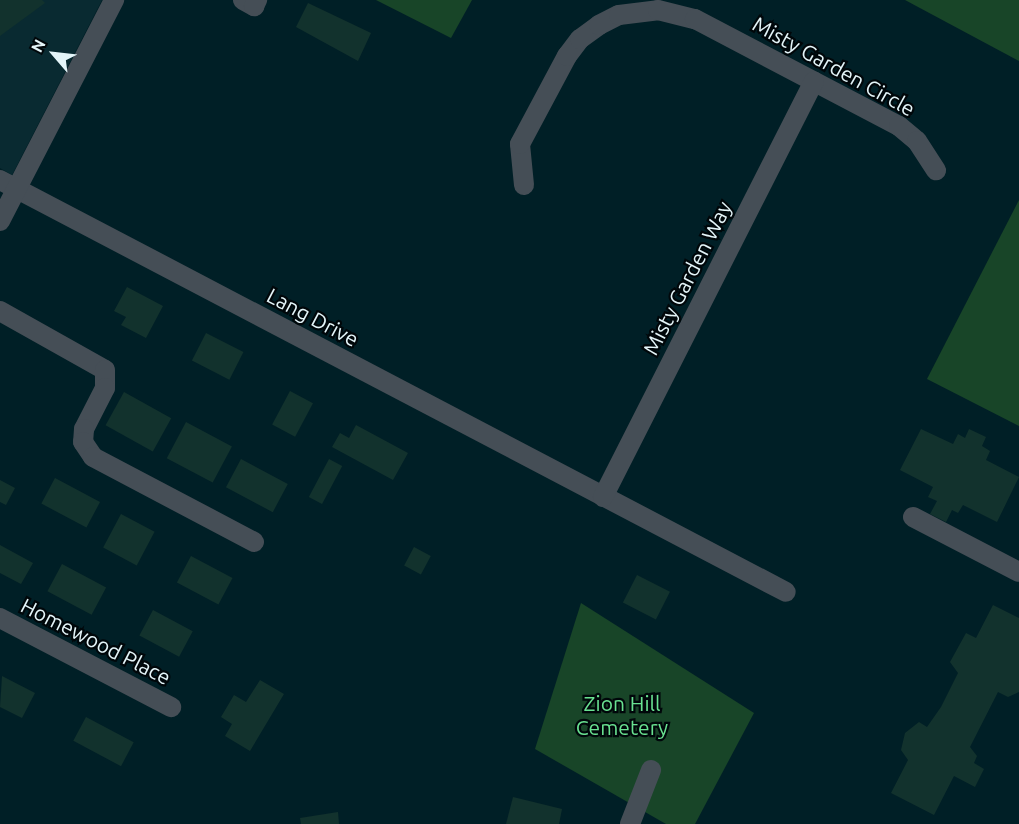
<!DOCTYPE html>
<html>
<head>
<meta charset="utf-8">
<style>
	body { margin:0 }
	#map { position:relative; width:1019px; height:824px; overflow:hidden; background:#001f26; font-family:Ubuntu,sans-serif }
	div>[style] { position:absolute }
	.built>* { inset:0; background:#092a31 }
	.green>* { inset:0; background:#184528 }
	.building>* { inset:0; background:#12322d; transform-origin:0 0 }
	.minor>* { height:20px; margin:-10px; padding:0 10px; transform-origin:10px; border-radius:10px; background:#454e56 }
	span { translate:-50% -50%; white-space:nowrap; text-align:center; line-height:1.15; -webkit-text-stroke:4.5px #00070a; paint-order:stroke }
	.street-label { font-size:21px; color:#e4f5f9 }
	.park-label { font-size:21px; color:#69e291 }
	.north { position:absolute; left:24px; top:24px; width:60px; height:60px; -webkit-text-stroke:4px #00070a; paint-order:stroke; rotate:298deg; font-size:16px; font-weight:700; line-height:24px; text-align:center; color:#e4f5f9 }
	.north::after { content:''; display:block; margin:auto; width:21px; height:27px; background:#e4f5f9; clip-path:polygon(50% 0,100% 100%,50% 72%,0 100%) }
</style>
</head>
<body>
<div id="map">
	<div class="built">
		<div style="clip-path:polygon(0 0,102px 0,12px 175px,0 168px)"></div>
	</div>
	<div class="green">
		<div style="clip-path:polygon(376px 0,472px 0,451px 38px)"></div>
		<div style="clip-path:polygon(905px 0,1019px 0,1019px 61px)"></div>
		<div style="clip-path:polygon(1019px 200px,1019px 426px,927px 379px)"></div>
		<div style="clip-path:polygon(581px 603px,754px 713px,695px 824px,666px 824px,535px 749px)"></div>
	</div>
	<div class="building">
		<div style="clip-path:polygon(0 0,42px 0,45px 3px,0 36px)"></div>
		<div style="clip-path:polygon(308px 3px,371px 33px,358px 61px,296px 27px)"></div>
		<div style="clip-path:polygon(127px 287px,163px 306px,146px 338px,121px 325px,126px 317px,114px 311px)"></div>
		<div style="left:206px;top:333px;width:42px;height:31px;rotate:27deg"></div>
		<div style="left:290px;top:391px;width:26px;height:38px;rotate:28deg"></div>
		<div style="left:124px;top:392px;width:54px;height:38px;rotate:29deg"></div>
		<div style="left:186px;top:422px;width:52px;height:41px;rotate:28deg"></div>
		<div style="clip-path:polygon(356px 425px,408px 453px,393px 480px,332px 447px,340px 433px,349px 438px)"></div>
		<div style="clip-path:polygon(921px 429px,953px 444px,958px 434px,965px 438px,969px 429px,986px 437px,982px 446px,990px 451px,986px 460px,1019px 477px,997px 522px,963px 505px,958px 513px,952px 510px,946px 522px,930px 514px,937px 501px,928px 497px,933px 487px,900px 470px)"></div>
		<div style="left:241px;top:459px;width:53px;height:32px;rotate:28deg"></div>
		<div style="left:329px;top:459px;width:15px;height:43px;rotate:28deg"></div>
		<div style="left:55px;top:478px;width:51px;height:29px;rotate:28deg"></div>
		<div style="clip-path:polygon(0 480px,15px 488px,6px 505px,0 502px)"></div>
		<div style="left:121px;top:514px;width:38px;height:38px;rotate:28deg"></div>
		<div style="clip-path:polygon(0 545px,33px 563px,21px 584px,0 573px)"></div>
		<div style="left:414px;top:547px;width:19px;height:21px;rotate:28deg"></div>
		<div style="left:191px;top:556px;width:47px;height:30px;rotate:28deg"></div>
		<div style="left:62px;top:564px;width:50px;height:31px;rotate:28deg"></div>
		<div style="left:637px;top:575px;width:37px;height:31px;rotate:27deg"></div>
		<div style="clip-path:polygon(993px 605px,1019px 618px,1019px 692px,1008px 697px,998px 692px,970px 747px,977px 756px,974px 763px,984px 769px,975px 787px,954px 776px,934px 815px,891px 793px,908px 760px,901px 750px,905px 733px,919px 722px,927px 727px,941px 707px,958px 673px,950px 662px,966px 633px,976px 638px)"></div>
		<div style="left:153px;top:610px;width:45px;height:29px;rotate:28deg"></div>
		<div style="clip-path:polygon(2px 676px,35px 693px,22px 718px,0 707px)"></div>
		<div style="clip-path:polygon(260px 680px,284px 694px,250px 751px,225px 736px,232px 724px,221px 717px,234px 695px,246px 702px)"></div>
		<div style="left:86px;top:717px;width:54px;height:27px;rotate:28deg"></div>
		<div style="clip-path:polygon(513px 797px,562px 809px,559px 824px,506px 824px)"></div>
		<div style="clip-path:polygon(338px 812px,339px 824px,301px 824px,300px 818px)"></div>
	</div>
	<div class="minor">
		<div style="left:243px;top:0;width:13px;rotate:29deg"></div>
		<div style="left:254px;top:6px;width:7px;rotate:-63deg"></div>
		<div style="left:0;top:180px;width:887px;rotate:27.66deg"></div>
		<div style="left:524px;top:185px;width:41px;rotate:-95.6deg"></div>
		<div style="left:520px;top:144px;width:100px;rotate:-61.9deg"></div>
		<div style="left:567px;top:56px;width:21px;rotate:-53deg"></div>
		<div style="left:580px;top:39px;width:24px;rotate:-36deg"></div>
		<div style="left:599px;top:25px;width:22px;rotate:-27deg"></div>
		<div style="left:619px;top:15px;width:39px;rotate:-7deg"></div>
		<div style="left:658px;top:10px;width:38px;rotate:14deg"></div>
		<div style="left:695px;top:19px;width:230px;rotate:27.7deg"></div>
		<div style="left:899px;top:126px;width:23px;rotate:40deg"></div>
		<div style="left:917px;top:141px;width:35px;rotate:57deg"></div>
		<div style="left:0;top:221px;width:249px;rotate:-62.7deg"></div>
		<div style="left:0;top:311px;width:120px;rotate:29.3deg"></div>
		<div style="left:105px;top:370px;width:18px;rotate:90deg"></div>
		<div style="left:105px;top:388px;width:46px;rotate:117.1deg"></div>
		<div style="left:84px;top:429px;width:13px;rotate:94deg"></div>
		<div style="left:83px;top:442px;width:18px;rotate:56deg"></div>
		<div style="left:93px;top:457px;width:182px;rotate:27.8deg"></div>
		<div style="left:603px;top:497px;width:466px;rotate:-63.1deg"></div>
		<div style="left:913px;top:517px;width:119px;rotate:27.4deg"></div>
		<div style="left:0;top:618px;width:193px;rotate:27.5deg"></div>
		<div style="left:630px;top:824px;width:58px;rotate:-68.7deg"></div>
	</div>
	<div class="street-label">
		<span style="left:834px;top:66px;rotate:29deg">Misty Garden Circle</span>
		<span style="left:687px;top:278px;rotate:-63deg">Misty Garden Way</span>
		<span style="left:313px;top:317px;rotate:28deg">Lang Drive</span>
		<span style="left:96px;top:641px;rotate:27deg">Homewood Place</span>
	</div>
	<div class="park-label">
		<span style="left:622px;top:715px">Zion Hill<br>Cemetery</span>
	</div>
	<div class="north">N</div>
</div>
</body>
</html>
